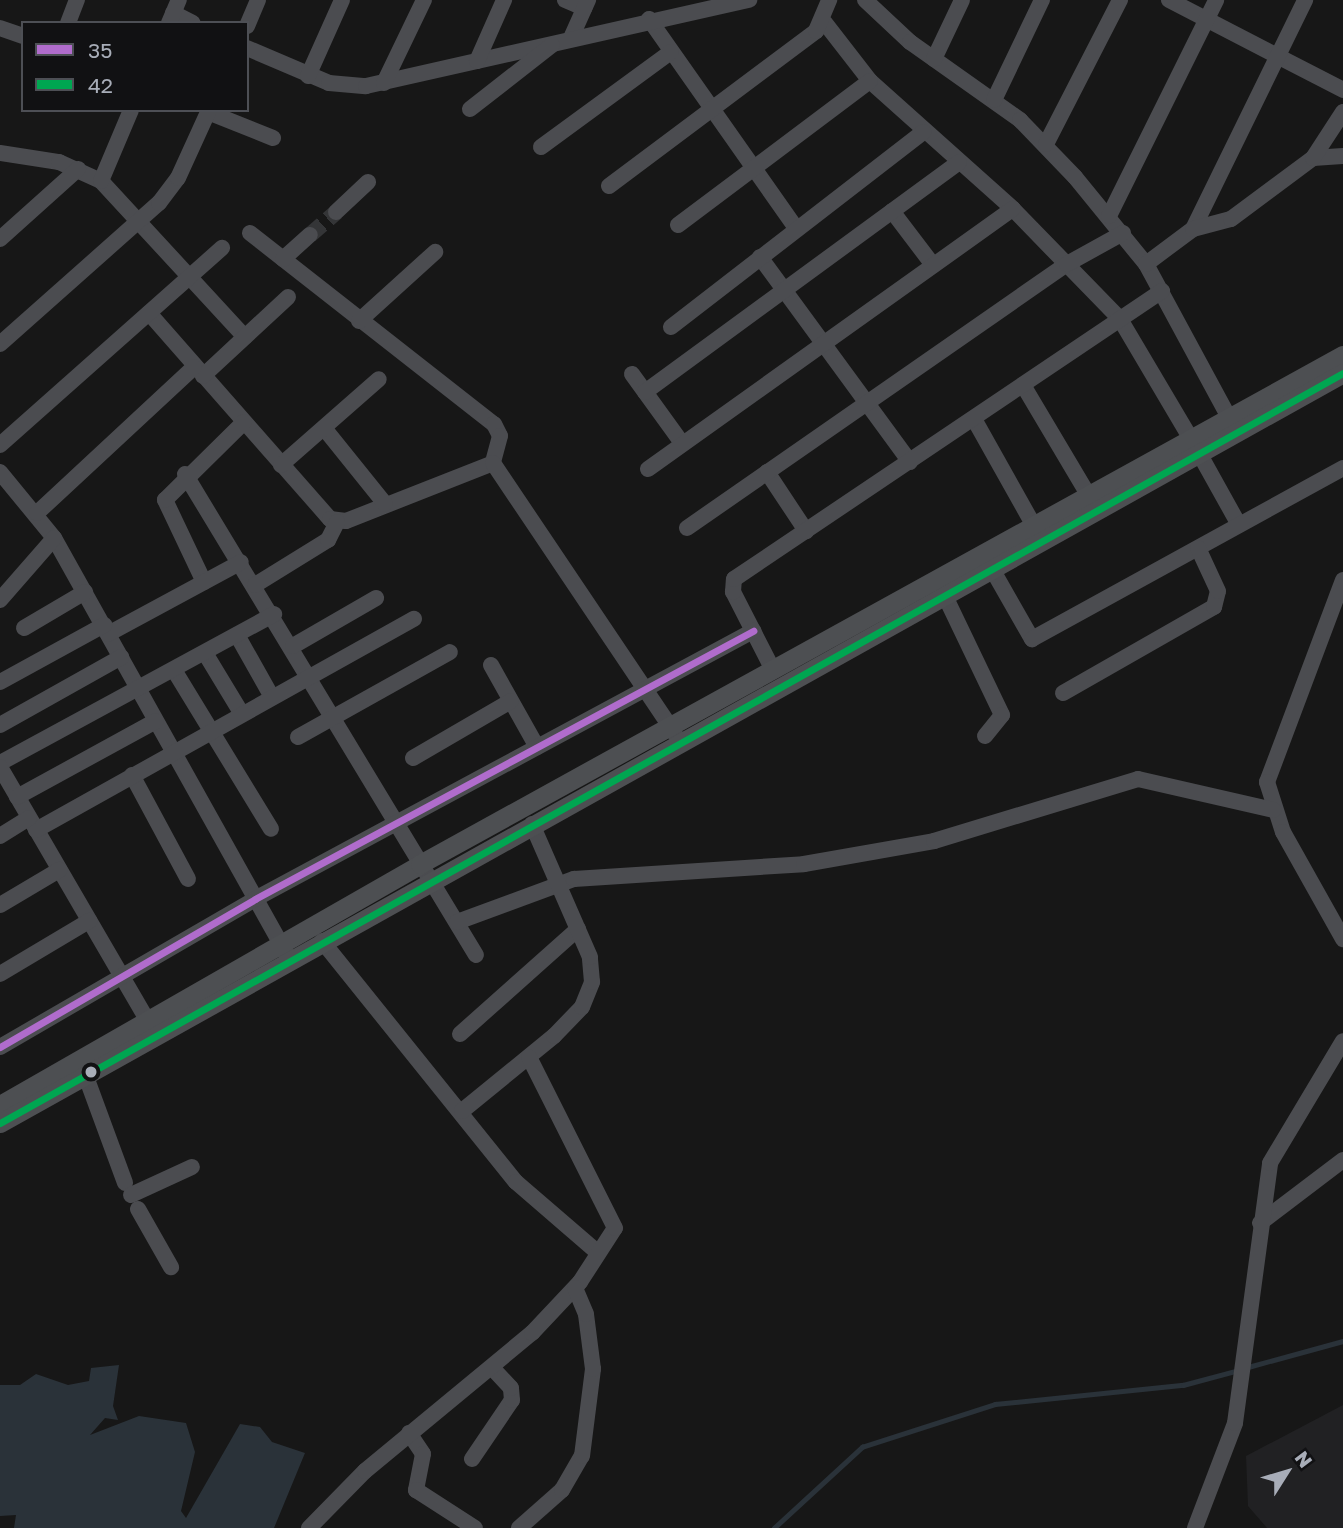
<!DOCTYPE html>
<html>
<head>
<meta charset="utf-8">
<style>
	body { margin:0 }
	#map { position:relative; width:1343px; height:1528px; overflow:hidden; background:#171717; font-family:"Golos Text",sans-serif }
	div>[style] { position:absolute }
	.built>* { inset:0; background:#212123 }
	.water>* { inset:0; background:#2a3239 }
	.stream>* { height:4.5px; margin:-2.25px; padding:0 2.25px; transform-origin:2.25px; border-radius:2.25px; background:#2a3239 }
	.minor-tunnel>* { height:16px; margin-top:-8px; transform-origin:0; background:repeating-linear-gradient(90deg,#343537 0 16px,transparent 0 24px) }
	.minor>* { height:16px; margin:-8px; padding:0 8px; transform-origin:8px; border-radius:8px; background:#4b4c50 }
	.major>* { height:19px; margin:-9.5px; padding:0 9.5px; transform-origin:9.5px; border-radius:9.5px; background:#4d4f52 }
	.bus-1>* { height:7px; margin:-3.5px; padding:0 3.5px; transform-origin:3.5px; border-radius:3.5px; background:#b06ccc }
	.bus-2>* { height:7px; margin:-3.5px; padding:0 3.5px; transform-origin:3.5px; border-radius:3.5px; background:#00a651 }
	.dots>* { width:19px; height:19px; translate:-50% -50%; box-sizing:border-box; border:4px solid #111113; border-radius:50% }
	span { translate:-50% -50%; white-space:nowrap; text-align:center; line-height:1.15; -webkit-text-stroke:5px #111113; paint-order:stroke }
	.legend { position:absolute; left:21px; top:21px; width:228px; height:91px; box-sizing:border-box; background:#111113; border:2px solid #4d4f55; margin:0; padding:9px 12px; list-style:none; font-size:21px; color:#a8adb8 }
	.legend li { display:flex; align-items:center; gap:14px; height:35px }
	.legend b { width:35px; border:2px solid #4d4f55 }
	.north { position:absolute; left:1252px; top:1437px; width:70px; height:70px; -webkit-text-stroke:5px #111113; paint-order:stroke; rotate:53deg; font-size:19px; font-weight:700; line-height:28px; text-align:center; color:#a8adb8 }
	.north::after { content:''; display:block; margin:auto; width:24px; height:32px; background:#a8adb8; clip-path:polygon(50% 0,100% 100%,50% 72%,0 100%) }
</style>
</head>
<body>
<div id="map">
	<div class="built">
		<div style="clip-path:polygon(1343px 1405px,1343px 1528px,1267px 1528px,1248px 1506px,1246px 1456px)"></div>
	</div>
	<div class="water">
		<div style="clip-path:polygon(119px 1365px,113px 1406px,118px 1420px,105px 1418px,90px 1435px,139px 1416px,186px 1423px,195px 1452px,181px 1511px,186px 1518px,240px 1424px,260px 1427px,272px 1442px,305px 1453px,274px 1528px,14px 1528px,16px 1515px,0 1516px,0 1385px,20px 1385px,36px 1374px,68px 1385px,89px 1381px,91px 1368px)"></div>
	</div>
	<div class="stream">
		<div style="left:1248px;top:1367px;width:98px;rotate:-15.3deg"></div>
		<div style="left:774px;top:1528px;width:120px;rotate:-42.6deg"></div>
		<div style="left:862px;top:1447px;width:140px;rotate:-17.9deg"></div>
		<div style="left:995px;top:1404px;width:189px;rotate:-5.8deg"></div>
		<div style="left:1183px;top:1385px;width:58px;rotate:-15deg"></div>
	</div>
	<div class="minor-tunnel">
		<div style="left:310px;top:235px;width:35px;rotate:-41deg"></div>
	</div>
	<div class="minor">
		<div style="left:565px;top:0;width:21px;rotate:23deg"></div>
		<div style="left:865px;top:0;width:62px;rotate:43deg"></div>
		<div style="left:910px;top:42px;width:135px;rotate:35.3deg"></div>
		<div style="left:1020px;top:120px;width:79px;rotate:46deg"></div>
		<div style="left:1075px;top:177px;width:112px;rotate:50.8deg"></div>
		<div style="left:1146px;top:264px;width:185px;rotate:61.6deg"></div>
		<div style="left:1169px;top:0;width:196px;rotate:27.3deg"></div>
		<div style="left:173px;top:13px;width:22px;rotate:27deg"></div>
		<div style="left:649px;top:19px;width:256px;rotate:54.9deg"></div>
		<div style="left:68px;top:23px;width:25px;rotate:-69deg"></div>
		<div style="left:169px;top:23px;width:25px;rotate:-67deg"></div>
		<div style="left:825px;top:23px;width:73px;rotate:52.2deg"></div>
		<div style="left:870px;top:81px;width:192px;rotate:41.8deg"></div>
		<div style="left:1013px;top:209px;width:153px;rotate:45.8deg"></div>
		<div style="left:1120px;top:319px;width:139px;rotate:59.4deg"></div>
		<div style="left:247px;top:26px;width:28px;rotate:-67deg"></div>
		<div style="left:0;top:28px;width:24px;rotate:19deg"></div>
		<div style="left:571px;top:38px;width:42px;rotate:-65.9deg"></div>
		<div style="left:247px;top:48px;width:89px;rotate:23.1deg"></div>
		<div style="left:329px;top:83px;width:37px;rotate:5deg"></div>
		<div style="left:366px;top:86px;width:393px;rotate:-12.7deg"></div>
		<div style="left:934px;top:59px;width:65px;rotate:-64.6deg"></div>
		<div style="left:477px;top:61px;width:67px;rotate:-66.1deg"></div>
		<div style="left:308px;top:76px;width:83px;rotate:-65.9deg"></div>
		<div style="left:384px;top:83px;width:92px;rotate:-64.3deg"></div>
		<div style="left:994px;top:100px;width:111px;rotate:-64.4deg"></div>
		<div style="left:470px;top:109px;width:104px;rotate:-38deg"></div>
		<div style="left:208px;top:112px;width:70px;rotate:21.8deg"></div>
		<div style="left:1046px;top:144px;width:162px;rotate:-62.8deg"></div>
		<div style="left:541px;top:147px;width:161px;rotate:-36.2deg"></div>
		<div style="left:0;top:153px;width:60px;rotate:8.7deg"></div>
		<div style="left:59px;top:162px;width:46px;rotate:24.3deg"></div>
		<div style="left:101px;top:181px;width:212px;rotate:47.3deg"></div>
		<div style="left:1313px;top:158px;width:30px;rotate:-4deg"></div>
		<div style="left:101px;top:181px;width:77px;rotate:-67.1deg"></div>
		<div style="left:609px;top:186px;width:259px;rotate:-36.8deg"></div>
		<div style="left:816px;top:31px;width:34px;rotate:-67deg"></div>
		<div style="left:892px;top:211px;width:68px;rotate:52.8deg"></div>
		<div style="left:336px;top:212px;width:44px;rotate:-43.2deg"></div>
		<div style="left:1109px;top:216px;width:241px;rotate:-63.6deg"></div>
		<div style="left:678px;top:225px;width:240px;rotate:-36.9deg"></div>
		<div style="left:1193px;top:229px;width:255px;rotate:-63.9deg"></div>
		<div style="left:250px;top:233px;width:310px;rotate:38.1deg"></div>
		<div style="left:494px;top:424px;width:13px;rotate:63deg"></div>
		<div style="left:500px;top:436px;width:28px;rotate:105deg"></div>
		<div style="left:0;top:239px;width:105px;rotate:-41.9deg"></div>
		<div style="left:760px;top:257px;width:254px;rotate:53.8deg"></div>
		<div style="left:283px;top:259px;width:36px;rotate:-42deg"></div>
		<div style="left:1146px;top:264px;width:59px;rotate:-36.7deg"></div>
		<div style="left:1193px;top:229px;width:39px;rotate:-15deg"></div>
		<div style="left:1231px;top:219px;width:102px;rotate:-36.6deg"></div>
		<div style="left:1313px;top:158px;width:55px;rotate:-56.9deg"></div>
		<div style="left:149px;top:313px;width:274px;rotate:48.7deg"></div>
		<div style="left:330px;top:519px;width:16px;rotate:7deg"></div>
		<div style="left:346px;top:521px;width:158px;rotate:-21.5deg"></div>
		<div style="left:493px;top:463px;width:326px;rotate:56.1deg"></div>
		<div style="left:359px;top:321px;width:103px;rotate:-42.2deg"></div>
		<div style="left:671px;top:327px;width:319px;rotate:-37.7deg"></div>
		<div style="left:0;top:344px;width:213px;rotate:-41.6deg"></div>
		<div style="left:159px;top:203px;width:31px;rotate:-53deg"></div>
		<div style="left:178px;top:178px;width:75px;rotate:-65.5deg"></div>
		<div style="left:632px;top:374px;width:85px;rotate:54.1deg"></div>
		<div style="left:203px;top:376px;width:116px;rotate:-42.9deg"></div>
		<div style="left:1023px;top:385px;width:129px;rotate:59.3deg"></div>
		<div style="left:645px;top:392px;width:389px;rotate:-36.2deg"></div>
		<div style="left:974px;top:419px;width:123px;rotate:60.7deg"></div>
		<div style="left:324px;top:428px;width:97px;rotate:51.2deg"></div>
		<div style="left:0;top:445px;width:297px;rotate:-41.6deg"></div>
		<div style="left:1199px;top:453px;width:82px;rotate:60.9deg"></div>
		<div style="left:281px;top:465px;width:130px;rotate:-41.3deg"></div>
		<div style="left:648px;top:469px;width:448px;rotate:-35.5deg"></div>
		<div style="left:0;top:472px;width:85px;rotate:50.7deg"></div>
		<div style="left:54px;top:538px;width:475px;rotate:60.8deg"></div>
		<div style="left:767px;top:472px;width:71px;rotate:56.5deg"></div>
		<div style="left:185px;top:474px;width:562px;rotate:58.83deg"></div>
		<div style="left:37px;top:513px;width:214px;rotate:-42.9deg"></div>
		<div style="left:687px;top:528px;width:463px;rotate:-34.8deg"></div>
		<div style="left:1067px;top:264px;width:64px;rotate:-29deg"></div>
		<div style="left:992px;top:569px;width:81px;rotate:60.3deg"></div>
		<div style="left:1032px;top:639px;width:355px;rotate:-28.8deg"></div>
		<div style="left:1343px;top:580px;width:216px;rotate:110.6deg"></div>
		<div style="left:1267px;top:782px;width:52px;rotate:72.3deg"></div>
		<div style="left:1283px;top:832px;width:123px;rotate:60.7deg"></div>
		<div style="left:204px;top:582px;width:91px;rotate:-115.4deg"></div>
		<div style="left:165px;top:500px;width:111px;rotate:-44.6deg"></div>
		<div style="left:255px;top:585px;width:86px;rotate:-31.7deg"></div>
		<div style="left:328px;top:540px;width:20px;rotate:-63deg"></div>
		<div style="left:945px;top:596px;width:132px;rotate:64.4deg"></div>
		<div style="left:1002px;top:715px;width:27px;rotate:129deg"></div>
		<div style="left:0;top:600px;width:82px;rotate:-48.9deg"></div>
		<div style="left:24px;top:628px;width:71px;rotate:-30.5deg"></div>
		<div style="left:108px;top:634px;width:151px;rotate:-28.4deg"></div>
		<div style="left:237px;top:635px;width:71px;rotate:60.6deg"></div>
		<div style="left:293px;top:646px;width:96px;rotate:-30deg"></div>
		<div style="left:205px;top:653px;width:71px;rotate:58.8deg"></div>
		<div style="left:491px;top:665px;width:94px;rotate:60.7deg"></div>
		<div style="left:174px;top:670px;width:186px;rotate:58.6deg"></div>
		<div style="left:773px;top:670px;width:88px;rotate:-117.1deg"></div>
		<div style="left:733px;top:592px;width:13px;rotate:-86deg"></div>
		<div style="left:734px;top:579px;width:516px;rotate:-33.94deg"></div>
		<div style="left:0;top:682px;width:119px;rotate:-28.7deg"></div>
		<div style="left:1063px;top:693px;width:174px;rotate:-29.7deg"></div>
		<div style="left:1214px;top:607px;width:16px;rotate:-76deg"></div>
		<div style="left:1218px;top:591px;width:47px;rotate:-114.9deg"></div>
		<div style="left:0;top:725px;width:139px;rotate:-29.3deg"></div>
		<div style="left:298px;top:737px;width:174px;rotate:-29.2deg"></div>
		<div style="left:413px;top:758px;width:113px;rotate:-30.2deg"></div>
		<div style="left:0;top:763px;width:312px;rotate:-28.5deg"></div>
		<div style="left:0;top:767px;width:293px;rotate:59.8deg"></div>
		<div style="left:132px;top:775px;width:118px;rotate:61.7deg"></div>
		<div style="left:17px;top:797px;width:158px;rotate:-28.7deg"></div>
		<div style="left:36px;top:830px;width:433px;rotate:-29.2deg"></div>
		<div style="left:0;top:836px;width:34px;rotate:-32deg"></div>
		<div style="left:0;top:905px;width:69px;rotate:-30.7deg"></div>
		<div style="left:457px;top:922px;width:125px;rotate:-20.2deg"></div>
		<div style="left:574px;top:879px;width:230px;rotate:-3.7deg"></div>
		<div style="left:804px;top:864px;width:132px;rotate:-10deg"></div>
		<div style="left:934px;top:841px;width:213px;rotate:-16.9deg"></div>
		<div style="left:1138px;top:779px;width:139px;rotate:12.9deg"></div>
		<div style="left:322px;top:941px;width:309px;rotate:51.2deg"></div>
		<div style="left:516px;top:1182px;width:107px;rotate:40.8deg"></div>
		<div style="left:0;top:974px;width:104px;rotate:-30.8deg"></div>
		<div style="left:460px;top:1034px;width:158px;rotate:-41.7deg"></div>
		<div style="left:0;top:1047px;width:295px;rotate:-30.1deg"></div>
		<div style="left:255px;top:899px;width:566px;rotate:-28.29deg"></div>
		<div style="left:85px;top:1074px;width:116px;rotate:69.8deg"></div>
		<div style="left:462px;top:1111px;width:119px;rotate:-39.2deg"></div>
		<div style="left:554px;top:1036px;width:40px;rotate:-46deg"></div>
		<div style="left:582px;top:1007px;width:27px;rotate:-68deg"></div>
		<div style="left:592px;top:982px;width:25px;rotate:-95deg"></div>
		<div style="left:590px;top:957px;width:145px;rotate:-113.6deg"></div>
		<div style="left:131px;top:1195px;width:67px;rotate:-24.7deg"></div>
		<div style="left:138px;top:1209px;width:67px;rotate:60.4deg"></div>
		<div style="left:1260px;top:1223px;width:104px;rotate:-37.2deg"></div>
		<div style="left:409px;top:1433px;width:25px;rotate:56deg"></div>
		<div style="left:423px;top:1454px;width:37px;rotate:101deg"></div>
		<div style="left:416px;top:1490px;width:70px;rotate:32.8deg"></div>
		<div style="left:472px;top:1459px;width:71px;rotate:-55.9deg"></div>
		<div style="left:512px;top:1400px;width:12px;rotate:-95deg"></div>
		<div style="left:511px;top:1388px;width:26px;rotate:-133deg"></div>
		<div style="left:309px;top:1528px;width:80px;rotate:-45.5deg"></div>
		<div style="left:365px;top:1471px;width:217px;rotate:-39.6deg"></div>
		<div style="left:532px;top:1333px;width:70px;rotate:-46.7deg"></div>
		<div style="left:580px;top:1282px;width:64px;rotate:-57.1deg"></div>
		<div style="left:615px;top:1228px;width:191px;rotate:-116.7deg"></div>
		<div style="left:519px;top:1528px;width:57px;rotate:-41.5deg"></div>
		<div style="left:562px;top:1490px;width:39px;rotate:-60deg"></div>
		<div style="left:582px;top:1456px;width:88px;rotate:-82.8deg"></div>
		<div style="left:593px;top:1369px;width:55px;rotate:-97.3deg"></div>
		<div style="left:586px;top:1314px;width:28px;rotate:-113deg"></div>
		<div style="left:1195px;top:1528px;width:112px;rotate:-69.1deg"></div>
		<div style="left:1235px;top:1423px;width:262px;rotate:-82.3deg"></div>
		<div style="left:1270px;top:1163px;width:142px;rotate:-59.1deg"></div>
	</div>
	<div class="major">
		<div style="left:0;top:1105px;width:484px;rotate:-29.8deg"></div>
		<div style="left:420px;top:864px;width:1054px;rotate:-28.88deg"></div>
		<div style="left:0;top:1123px;width:1538px;rotate:-29.18deg"></div>
	</div>
	<div class="bus-1">
		<div style="left:0;top:1047px;width:295px;rotate:-30.1deg"></div>
		<div style="left:255px;top:899px;width:566px;rotate:-28.29deg"></div>
	</div>
	<div class="bus-2">
		<div style="left:0;top:1123px;width:1538px;rotate:-29.18deg"></div>
	</div>
	<div class="dots">
		<div style="left:91px;top:1072px;background:#a8adb8"></div>
	</div>
	<ul class="legend">
	<li><b style="height:9px;background:#b06ccc"></b>35</li>
	<li><b style="height:9px;background:#00a651"></b>42</li>
	</ul>
	<div class="north">N</div>
</div>
</body>
</html>
